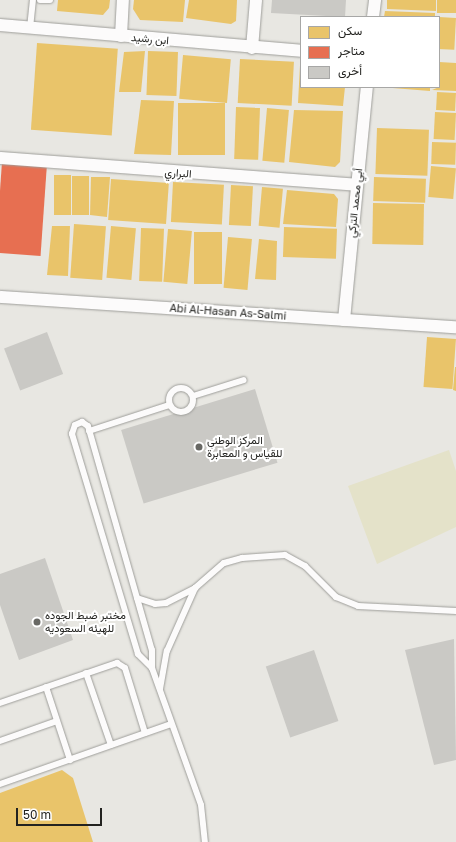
<!DOCTYPE html>
<html>
<head>
<meta charset="utf-8">
<style>
	body { margin:0 }
	#map { position:relative; width:456px; height:842px; overflow:hidden; background:#e8e7e2; font-family:"Golos Text",Vazirmatn,sans-serif }
	div>[style] { position:absolute }
	.green>* { inset:0; background:#e4e2c9 }
	.homes>* { inset:0; background:#e9c46a; transform-origin:0 0 }
	.shops>* { inset:0; background:#e76f51; transform-origin:0 0 }
	.building>* { inset:0; background:#cac9c5; transform-origin:0 0 }
	.roads { filter:drop-shadow(0 0 1px #9e9e9a) drop-shadow(0 0 1px #9e9e9a) }
	.service>* { height:6px; margin:-3px; padding:0 3px; transform-origin:3px; border-radius:3px; background:#fcfbfb }
	.service>.ring { margin:-3px; padding:0; box-sizing:content-box; background:none; border:6px solid #fcfbfb; border-radius:50% }
	.minor>* { height:12px; margin:-6px; padding:0 6px; transform-origin:6px; border-radius:6px; background:#fcfbfb }
	.dots>* { width:11px; height:11px; translate:-50% -50%; box-sizing:border-box; border:2px solid #fff; border-radius:50% }
	span { translate:-50% -50%; white-space:nowrap; text-align:center; line-height:1.15; -webkit-text-stroke:4px #fff; paint-order:stroke }
	.street-label { font-size:11px; color:#232320 }
	.poi-label { font-size:11px; color:#232320 }
	.left { translate:0 -50%; text-align:left }
	.legend { position:absolute; left:300px; top:16px; width:140px; height:72px; box-sizing:border-box; background:#fff; border:1px solid #a7a7a6; margin:0; padding:5px 7px; list-style:none; font-size:12px; color:#232320 }
	.legend li { display:flex; align-items:center; gap:8px; height:20px }
	.legend b { width:20px; border:1px solid #a7a7a6 }
	.scale { position:absolute; left:16px; top:808px; width:86px; height:18px; box-sizing:border-box; border:2px solid #232320; border-top:0; padding-left:5px; font-size:12px; line-height:14px; white-space:nowrap; color:#232320; -webkit-text-stroke:3px #fff; paint-order:stroke }
</style>
</head>
<body>
<div id="map">
	<div class="green">
		<div style="clip-path:polygon(449px 450px,456px 471px,456px 527px,377px 564px,348px 486px)"></div>
	</div>
	<div class="homes">
		<div style="clip-path:polygon(58px 0,110px 0,109px 8px,103px 15px,57px 11px)"></div>
		<div style="clip-path:polygon(134px 0,185px 0,183px 22px,140px 20px,133px 9px)"></div>
		<div style="clip-path:polygon(189px 0,237px 0,236px 21px,231px 24px,186px 18px)"></div>
		<div style="clip-path:polygon(387px 0,436px 0,436px 11px,387px 9px)"></div>
		<div style="left:437px;top:0;width:19px;height:13px"></div>
		<div style="clip-path:polygon(385px 11px,435px 13px,435px 17px,384px 17px)"></div>
		<div style="left:439px;top:17px;width:17px;height:32px;rotate:3deg"></div>
		<div style="left:37px;top:43px;width:81px;height:87px;rotate:4deg"></div>
		<div style="clip-path:polygon(145px 51px,141px 92px,119px 92px,124px 52px)"></div>
		<div style="left:148px;top:51px;width:30px;height:44px;rotate:2deg"></div>
		<div style="left:183px;top:55px;width:48px;height:44px;rotate:5deg"></div>
		<div style="left:240px;top:59px;width:54px;height:44px;rotate:3deg"></div>
		<div style="clip-path:polygon(439px 62px,456px 63px,456px 91px,432px 90px,439px 87px)"></div>
		<div style="clip-path:polygon(300px 65px,301px 87px,345px 87px,343px 106px,298px 103px)"></div>
		<div style="clip-path:polygon(380px 87px,430px 87px,430px 91px)"></div>
		<div style="left:437px;top:92px;width:19px;height:18px;rotate:3deg"></div>
		<div style="clip-path:polygon(141px 100px,174px 101px,171px 155px,134px 154px)"></div>
		<div style="left:178px;top:103px;width:47px;height:52px"></div>
		<div style="left:236px;top:107px;width:24px;height:52px;rotate:2deg"></div>
		<div style="left:267px;top:108px;width:22px;height:53px;rotate:5deg"></div>
		<div style="clip-path:polygon(294px 110px,343px 111px,340px 162px,335px 167px,289px 162px)"></div>
		<div style="left:435px;top:112px;width:21px;height:27px;rotate:3deg"></div>
		<div style="left:377px;top:128px;width:52px;height:46px;rotate:2deg"></div>
		<div style="left:432px;top:142px;width:24px;height:22px;rotate:2deg"></div>
		<div style="left:431px;top:166px;width:25px;height:31px;rotate:5deg"></div>
		<div style="left:54px;top:175px;width:17px;height:40px"></div>
		<div style="left:72px;top:176px;width:17px;height:39px"></div>
		<div style="clip-path:polygon(91px 177px,110px 177px,107px 217px,90px 215px)"></div>
		<div style="left:374px;top:177px;width:52px;height:24px;rotate:2deg"></div>
		<div style="left:111px;top:179px;width:58px;height:41px;rotate:4deg"></div>
		<div style="left:173px;top:182px;width:51px;height:40px;rotate:3deg"></div>
		<div style="left:231px;top:185px;width:22px;height:40px;rotate:3deg"></div>
		<div style="left:262px;top:187px;width:21px;height:39px;rotate:5deg"></div>
		<div style="clip-path:polygon(287px 190px,334px 194px,338px 199px,336px 227px,283px 224px)"></div>
		<div style="left:373px;top:203px;width:51px;height:41px;rotate:1deg"></div>
		<div style="left:74px;top:224px;width:32px;height:54px;rotate:4deg"></div>
		<div style="clip-path:polygon(52px 226px,70px 226px,68px 276px,47px 275px)"></div>
		<div style="left:111px;top:226px;width:25px;height:52px;rotate:5deg"></div>
		<div style="left:284px;top:227px;width:53px;height:30px;rotate:2deg"></div>
		<div style="left:141px;top:228px;width:23px;height:53px;rotate:2deg"></div>
		<div style="left:168px;top:229px;width:24px;height:53px;rotate:5deg"></div>
		<div style="left:194px;top:232px;width:28px;height:52px"></div>
		<div style="left:228px;top:237px;width:24px;height:51px;rotate:5deg"></div>
		<div style="clip-path:polygon(259px 239px,277px 241px,276px 280px,255px 279px)"></div>
		<div style="left:427px;top:337px;width:29px;height:50px;rotate:4deg"></div>
		<div style="clip-path:polygon(455px 367px,456px 367px,456px 391px,453px 390px)"></div>
		<div style="clip-path:polygon(62px 770px,73px 778px,93px 842px,0 842px,0 793px)"></div>
	</div>
	<div class="shops">
		<div style="left:2px;top:162px;width:45px;height:91px;rotate:4deg"></div>
	</div>
	<div class="building">
		<div style="clip-path:polygon(272px 0,346px 0,345px 17px,271px 13px)"></div>
		<div style="left:47px;top:332px;width:45px;height:46px;rotate:69deg"></div>
		<div style="left:255px;top:389px;width:77px;height:140px;rotate:73deg"></div>
		<div style="clip-path:polygon(45px 558px,73px 640px,19px 660px,0 605px,0 574px)"></div>
		<div style="clip-path:polygon(454px 639px,456px 760px,434px 765px,405px 650px)"></div>
		<div style="left:314px;top:650px;width:75px;height:51px;rotate:71deg"></div>
	</div>
	<div class="roads">
		<div class="service">
			<div style="left:40px;top:0;width:10px"></div>
			<div style="left:30px;top:28px;width:28px;rotate:-84deg"></div>
			<div class="ring" style="left:169px;top:388px;width:18px;height:18px"></div>
			<div style="left:193px;top:396px;width:53px;rotate:-17.4deg"></div>
			<div style="left:89px;top:431px;width:84px;rotate:-18deg"></div>
			<div style="left:137px;top:598px;width:19px;rotate:18deg"></div>
			<div style="left:155px;top:604px;width:11px;rotate:-5deg"></div>
			<div style="left:166px;top:603px;width:33px;rotate:-27deg"></div>
			<div style="left:195px;top:588px;width:38px;rotate:-41deg"></div>
			<div style="left:224px;top:563px;width:19px;rotate:-16deg"></div>
			<div style="left:242px;top:558px;width:43px;rotate:-4deg"></div>
			<div style="left:285px;top:555px;width:23px;rotate:29deg"></div>
			<div style="left:305px;top:566px;width:44px;rotate:45deg"></div>
			<div style="left:336px;top:597px;width:24px;rotate:22deg"></div>
			<div style="left:358px;top:606px;width:98px;rotate:2.9deg"></div>
			<div style="left:152px;top:668px;width:20px;rotate:-135deg"></div>
			<div style="left:138px;top:654px;width:230px;rotate:-106.7deg"></div>
			<div style="left:72px;top:434px;width:9px;rotate:-72deg"></div>
			<div style="left:75px;top:425px;width:8px;rotate:-23deg"></div>
			<div style="left:82px;top:422px;width:7px;rotate:34deg"></div>
			<div style="left:88px;top:426px;width:233px;rotate:74.1deg"></div>
			<div style="left:152px;top:650px;width:18px;rotate:90deg"></div>
			<div style="left:152px;top:668px;width:145px;rotate:70.3deg"></div>
			<div style="left:201px;top:805px;width:37px;rotate:84deg"></div>
			<div style="left:86px;top:673px;width:76px;rotate:70.9deg"></div>
			<div style="left:46px;top:687px;width:77px;rotate:71.8deg"></div>
			<div style="left:160px;top:689px;width:39px;rotate:-80deg"></div>
			<div style="left:167px;top:651px;width:69px;rotate:-66deg"></div>
			<div style="left:0;top:703px;width:124px;rotate:-18.9deg"></div>
			<div style="left:117px;top:663px;width:9px;rotate:32deg"></div>
			<div style="left:125px;top:668px;width:68px;rotate:72.9deg"></div>
			<div style="left:0;top:741px;width:60px;rotate:-19.3deg"></div>
			<div style="left:0;top:784px;width:181px;rotate:-19.3deg"></div>
		</div>
		<div class="minor">
			<div style="left:373px;top:17px;width:17px;rotate:-83deg"></div>
			<div style="left:0;top:25px;width:302px;rotate:4.9deg"></div>
			<div style="left:121px;top:36px;width:36px;rotate:-87deg"></div>
			<div style="left:252px;top:48px;width:48px;rotate:-85.2deg"></div>
			<div style="left:0;top:158px;width:358px;rotate:4.3deg"></div>
			<div style="left:0;top:297px;width:457px;rotate:3.8deg"></div>
			<div style="left:344px;top:320px;width:234px;rotate:-84.4deg"></div>
		</div>
	</div>
	<div class="dots">
		<div style="left:199px;top:447px;background:#686864"></div>
		<div style="left:37px;top:622px;background:#686864"></div>
	</div>
	<div class="street-label">
		<span style="left:150px;top:39px;rotate:5deg">ابن رشيد</span>
		<span style="left:178px;top:173px;rotate:4deg">البراري</span>
		<span style="left:355px;top:203px;rotate:-84deg">أبي محمد التركي</span>
		<span style="left:228px;top:312px;rotate:4deg">Abi Al-Hasan As-Salmi</span>
	</div>
	<div class="poi-label">
		<span class="left" style="left:207px;top:447px">المركز الوطني<br>للقياس و المعابرة</span>
		<span class="left" style="left:45px;top:622px">مختبر ضبط الجوده<br>للهيئه السعوديه</span>
	</div>
	<ul class="legend">
	<li><b style="height:11px;background:#e9c46a"></b>سكن</li>
	<li><b style="height:11px;background:#e76f51"></b>متاجر</li>
	<li><b style="height:11px;background:#cac9c5"></b>أخرى</li>
	</ul>
	<div class="scale">50 m</div>
</div>
</body>
</html>
